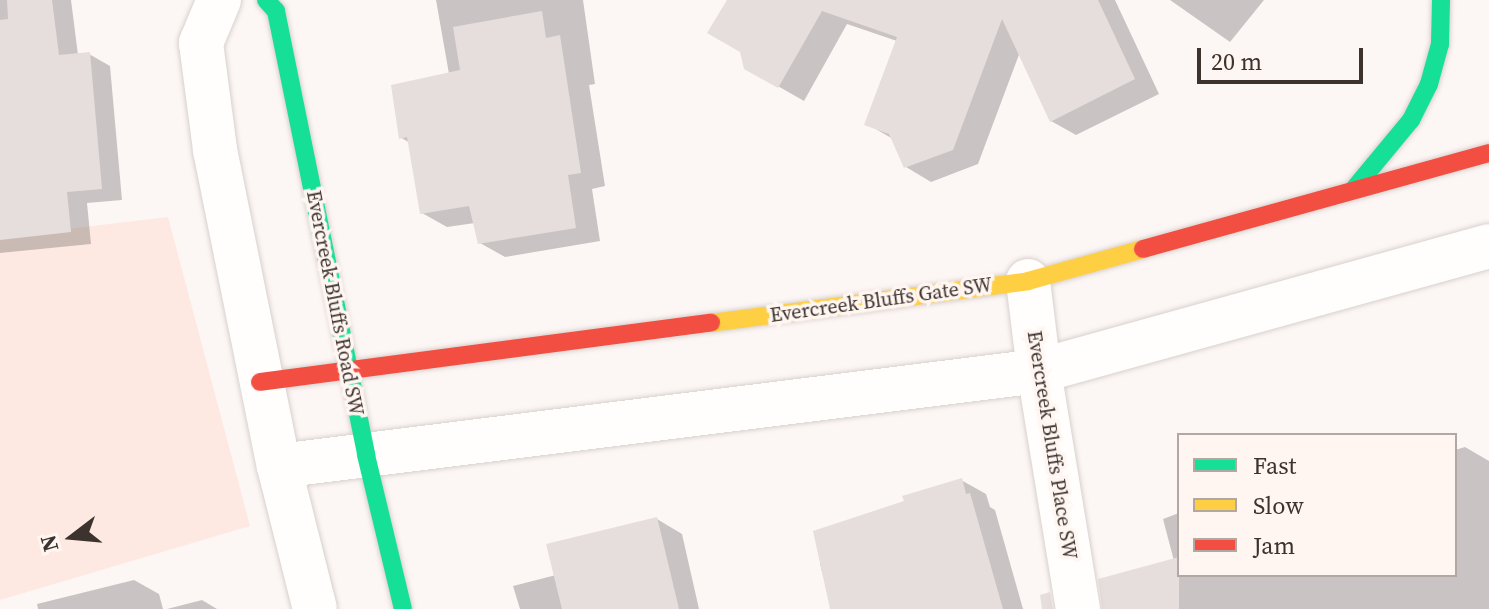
<!DOCTYPE html>
<html>
<head>
<meta charset="utf-8">
<style>
	body { margin:0 }
	#map { position:relative; width:1489px; height:609px; overflow:hidden; background:#fcf6f4; font-family:"Source Serif 4",serif }
	div>[style] { position:absolute }
	.green>* { inset:0; background:#fde9e2 }
	.shadow>* { inset:0; background:#0003 }
	.building>* { inset:0; background:#e6dedc }
	.roads { filter:drop-shadow(0 0 2px #d8d1ce) drop-shadow(0 0 2px #d8d1ce) }
	.street>* { height:44px; margin:-22px; padding:0 22px; transform-origin:22px; border-radius:22px; background:#fffefd }
	.fast>* { height:18px; margin:-9px; padding:0 9px; transform-origin:9px; border-radius:9px; background:#16e098 }
	.slow>* { height:18px; margin:-9px; padding:0 9px; transform-origin:9px; border-radius:9px; background:#ffcf43 }
	.jam>* { height:18px; margin:-9px; padding:0 9px; transform-origin:9px; border-radius:9px; background:#f24e42 }
	span { translate:-50% -50%; white-space:nowrap; text-align:center; line-height:1.15; -webkit-text-stroke:7px #fff5f1; paint-order:stroke }
	.street-label { font-size:20px; color:#3c332f }
	.legend { position:absolute; left:1177px; top:433px; width:280px; height:144px; box-sizing:border-box; background:#fff5f1; border:2px solid #b1a7a3; margin:0; padding:10px 14px; list-style:none; font-size:24px; color:#3c332f }
	.legend li { display:flex; align-items:center; gap:16px; height:40px }
	.legend b { width:40px; border:2px solid #b1a7a3 }
	.north { position:absolute; left:32px; top:497px; width:80px; height:80px; -webkit-text-stroke:6px #fff5f1; paint-order:stroke; rotate:254deg; font-size:22px; font-weight:700; line-height:32px; text-align:center; color:#3c332f }
	.north::after { content:''; display:block; margin:auto; width:28px; height:36px; background:#3c332f; clip-path:polygon(50% 0,100% 100%,50% 72%,0 100%) }
	.scale { position:absolute; left:1197px; top:48px; width:166px; height:36px; box-sizing:border-box; border:4px solid #3c332f; border-top:0; padding-left:10px; font-size:24px; line-height:28px; white-space:nowrap; color:#3c332f; -webkit-text-stroke:6px #fff5f1; paint-order:stroke }
</style>
</head>
<body>
<div id="map">
	<div class="green">
		<div style="clip-path:polygon(168px 217px,250px 526px,0 600px,0 237px)"></div>
	</div>
	<div class="shadow">
		<div style="clip-path:polygon(0 0,71px 0,78px 55px,89px 54px,110px 66px,122px 200px,87px 203px,91px 244px,0 253px)"></div>
		<div style="clip-path:polygon(436px 0,583px 0,595px 84px,589px 85px,605px 186px,592px 189px,600px 241px,505px 257px,480px 243px,475px 223px,447px 227px,422px 213px,410px 143px,400px 137px,449px 74px)"></div>
		<div style="clip-path:polygon(729px 0,1115px 0,1159px 94px,1076px 135px,1051px 121px,1020px 52px,978px 164px,931px 182px,906px 167px,893px 139px,867px 124px,897px 41px,847px 24px,804px 101px,746px 68px)"></div>
		<div style="clip-path:polygon(1170px 0,1264px 0,1230px 42px)"></div>
		<div style="clip-path:polygon(1465px 447px,1489px 461px,1489px 609px,1122px 609px,1174px 561px,1163px 519px,1179px 513px,1179px 575px,1455px 575px,1455px 450px)"></div>
		<div style="clip-path:polygon(961px 480px,986px 494px,990px 507px,995px 510px,1023px 609px,832px 609px,820px 564px,906px 502px)"></div>
		<div style="clip-path:polygon(657px 519px,682px 534px,699px 609px,520px 609px,513px 586px,556px 575px)"></div>
		<div style="clip-path:polygon(134px 580px,159px 594px,163px 609px,38px 609px,37px 604px)"></div>
		<div style="clip-path:polygon(202px 600px,217px 609px,167px 609px)"></div>
	</div>
	<div class="building">
		<div style="clip-path:polygon(7px 0,52px 0,59px 55px,90px 52px,102px 189px,67px 192px,71px 232px,0 240px,0 20px,8px 19px)"></div>
		<div style="clip-path:polygon(727px 0,1098px 0,1135px 79px,1050px 122px,1002px 19px,953px 150px,904px 168px,889px 134px,864px 125px,897px 37px,822px 11px,778px 88px,744px 69px,740px 52px,707px 33px)"></div>
		<div style="clip-path:polygon(542px 11px,546px 38px,560px 35px,581px 173px,568px 175px,576px 228px,478px 244px,469px 206px,420px 214px,407px 137px,399px 139px,391px 85px,460px 70px,453px 27px)"></div>
		<div style="clip-path:polygon(962px 478px,966px 494px,970px 493px,1003px 609px,830px 609px,813px 531px,904px 501px,902px 496px)"></div>
		<div style="clip-path:polygon(657px 517px,679px 609px,562px 609px,546px 544px)"></div>
		<div style="clip-path:polygon(1179px 557px,1179px 609px,1102px 609px,1098px 579px)"></div>
		<div style="clip-path:polygon(1050px 592px,1053px 609px,1042px 609px,1040px 595px)"></div>
	</div>
	<div class="roads">
		<div class="street">
			<div style="left:219px;top:0;width:47px;rotate:112.7deg"></div>
			<div style="left:201px;top:43px;width:108px;rotate:82.5deg"></div>
			<div style="left:215px;top:150px;width:322px;rotate:78.6deg"></div>
			<div style="left:279px;top:466px;width:147px;rotate:75.9deg"></div>
			<div style="left:1028px;top:281px;width:91px;rotate:83deg"></div>
			<div style="left:1039px;top:371px;width:241px;rotate:80.7deg"></div>
			<div style="left:279px;top:466px;width:766px;rotate:-7.13deg"></div>
			<div style="left:1039px;top:371px;width:467px;rotate:-15.5deg"></div>
		</div>
		<div class="fast">
			<div style="left:266px;top:0;width:15px;rotate:48deg"></div>
			<div style="left:276px;top:11px;width:453px;rotate:78.5deg"></div>
			<div style="left:366px;top:455px;width:158px;rotate:76.5deg"></div>
			<div style="left:1353px;top:190px;width:91px;rotate:-50.4deg"></div>
			<div style="left:1411px;top:120px;width:40px;rotate:-63.4deg"></div>
			<div style="left:1429px;top:84px;width:41px;rotate:-74.6deg"></div>
			<div style="left:1440px;top:44px;width:44px;rotate:-88.7deg"></div>
		</div>
		<div class="slow">
			<div style="left:711px;top:323px;width:320px;rotate:-7.5deg"></div>
			<div style="left:1028px;top:281px;width:119px;rotate:-15.5deg"></div>
		</div>
		<div class="jam">
			<div style="left:1143px;top:249px;width:359px;rotate:-15.5deg"></div>
			<div style="left:260px;top:382px;width:455px;rotate:-7.5deg"></div>
		</div>
	</div>
	<div class="street-label">
		<span style="left:881px;top:300px;rotate:-8deg">Evercreek Bluffs Gate SW</span>
		<span style="left:335px;top:303px;rotate:79deg">Evercreek Bluffs Road SW</span>
		<span style="left:1052px;top:445px;rotate:81deg">Evercreek Bluffs Place SW</span>
	</div>
	<ul class="legend">
	<li><b style="height:10px;background:#16e098"></b>Fast</li>
	<li><b style="height:10px;background:#ffcf43"></b>Slow</li>
	<li><b style="height:10px;background:#f24e42"></b>Jam</li>
	</ul>
	<div class="north">N</div>
	<div class="scale">20 m</div>
</div>
</body>
</html>
